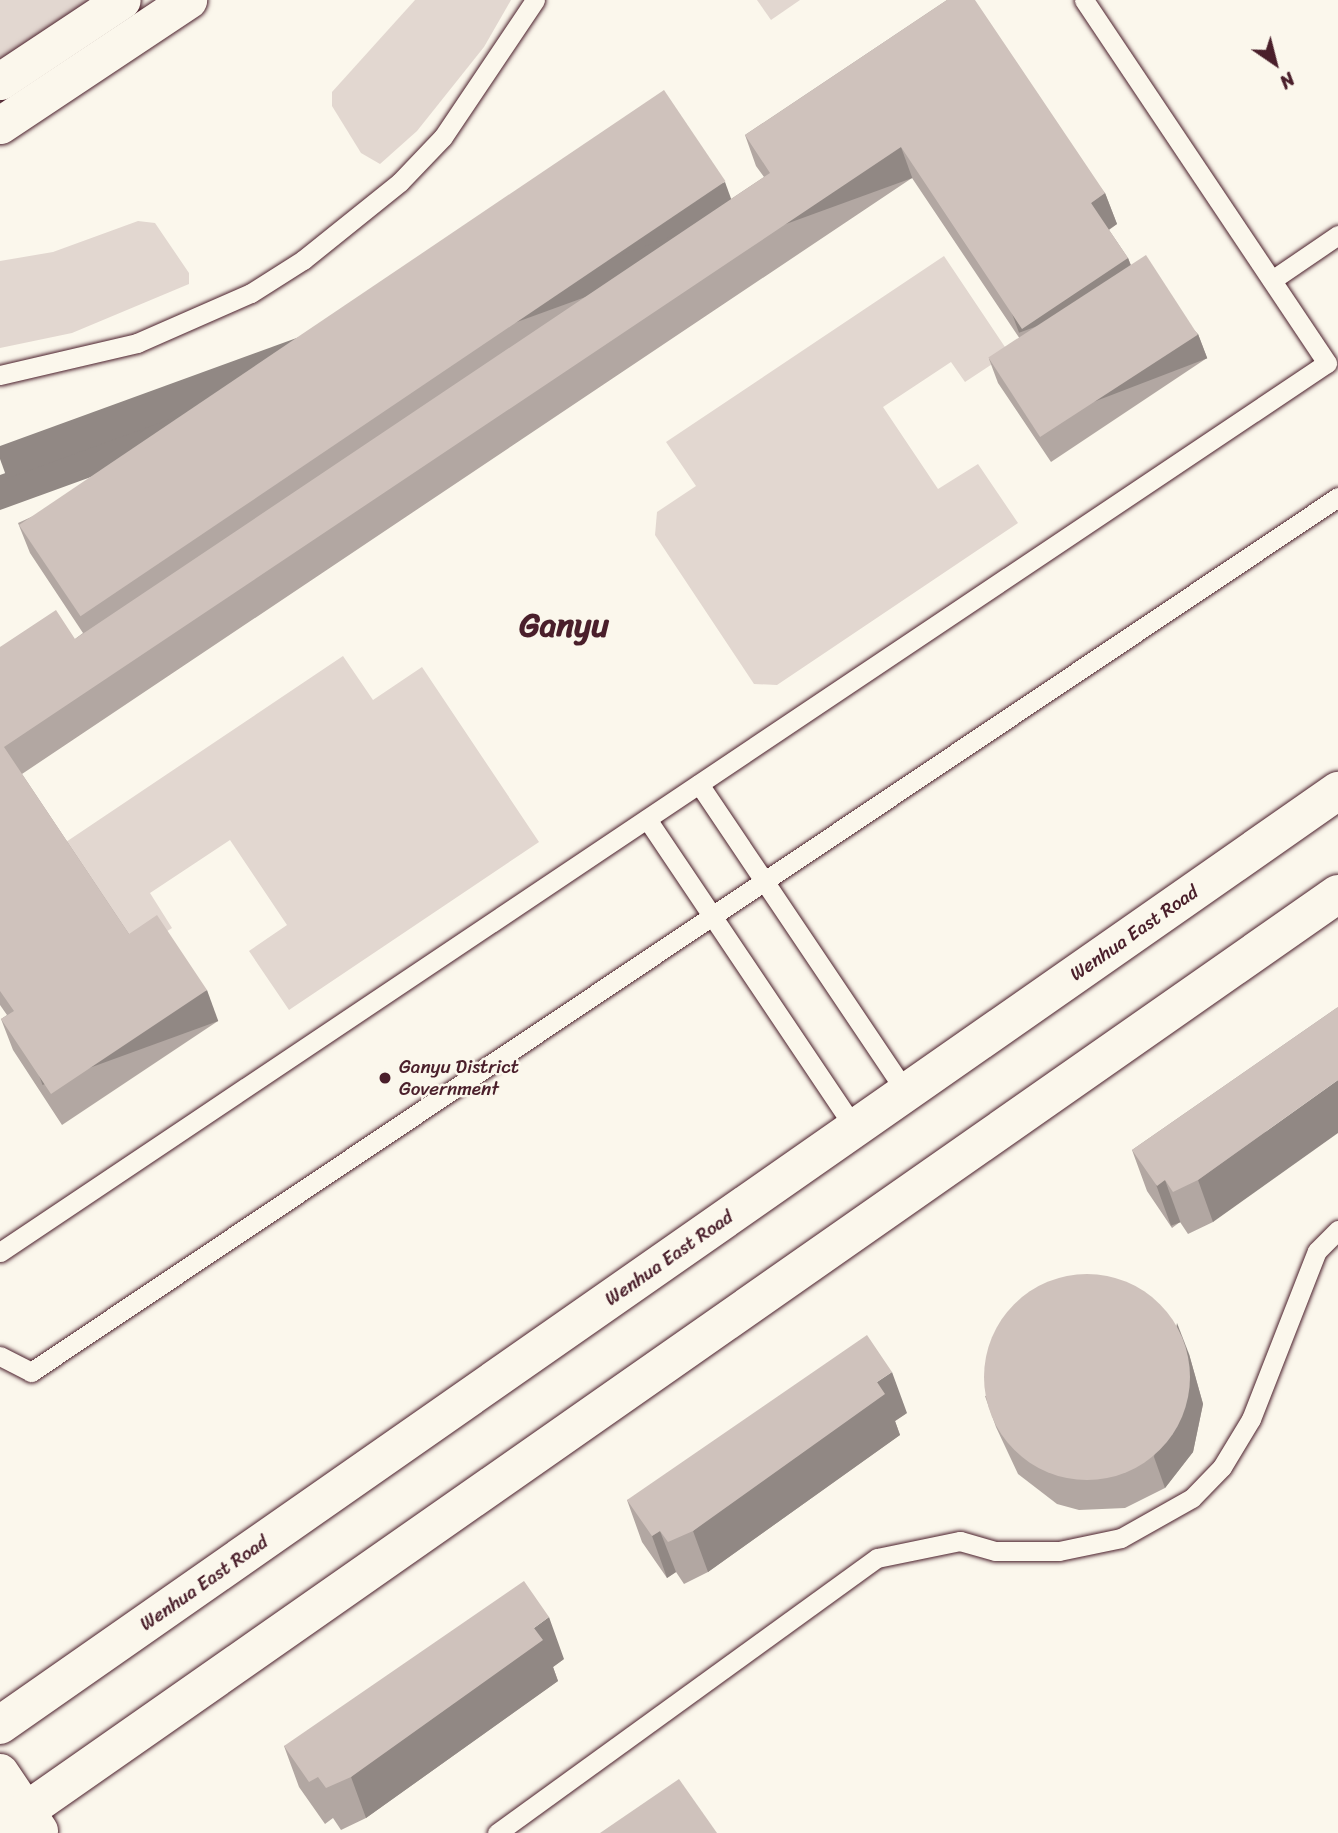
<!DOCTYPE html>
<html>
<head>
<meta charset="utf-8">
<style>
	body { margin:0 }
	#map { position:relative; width:1338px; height:1833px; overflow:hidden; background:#fbf7ec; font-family:Sriracha,sans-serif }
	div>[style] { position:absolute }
	.green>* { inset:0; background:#e2d7d0 }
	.roads { filter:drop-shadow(0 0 2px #4a1f2b) drop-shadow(0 0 2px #4a1f2b) }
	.lane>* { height:19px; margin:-9.5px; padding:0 9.5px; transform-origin:9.5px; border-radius:9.5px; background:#fbf7ec }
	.street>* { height:37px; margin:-18.5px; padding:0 18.5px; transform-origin:18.5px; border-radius:18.5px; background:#fbf7ec }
	.secondary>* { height:38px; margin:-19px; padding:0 19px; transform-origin:19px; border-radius:19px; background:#fbf7ec }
	.wall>* { inset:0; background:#b2a7a2 }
	.shaded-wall>* { inset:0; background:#918884; transform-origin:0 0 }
	.building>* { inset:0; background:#cfc2bc; transform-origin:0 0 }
	.round { border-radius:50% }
	.dots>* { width:19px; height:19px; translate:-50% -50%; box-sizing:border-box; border:4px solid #fbf7ec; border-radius:50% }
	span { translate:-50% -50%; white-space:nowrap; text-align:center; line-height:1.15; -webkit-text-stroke:5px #fbf7ec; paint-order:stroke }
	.street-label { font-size:19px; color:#4a1f2b }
	.poi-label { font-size:19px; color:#4a1f2b }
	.left { translate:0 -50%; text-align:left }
	.town-label { font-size:33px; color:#4a1f2b; font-weight:700 }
	.north { position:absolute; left:1240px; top:28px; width:70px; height:70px; -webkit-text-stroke:5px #fbf7ec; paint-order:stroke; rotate:145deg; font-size:19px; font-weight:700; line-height:28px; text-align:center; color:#4a1f2b }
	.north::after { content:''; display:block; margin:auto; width:24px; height:32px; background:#4a1f2b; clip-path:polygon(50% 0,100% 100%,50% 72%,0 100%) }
</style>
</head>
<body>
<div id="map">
	<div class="green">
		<div style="clip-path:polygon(0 0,92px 0,0 62px)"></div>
		<div style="clip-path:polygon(415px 0,511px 0,484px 47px,417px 131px,380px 164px,361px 153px,332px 106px,332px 92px)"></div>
		<div style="clip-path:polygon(757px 0,800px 0,771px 20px)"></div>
		<div style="clip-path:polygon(138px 221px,155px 223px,189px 273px,189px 284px,72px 333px,0 348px,0 261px,53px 252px)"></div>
		<div style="clip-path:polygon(944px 256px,1009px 353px,965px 382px,951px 362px,883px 407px,938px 489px,978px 464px,1018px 523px,777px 685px,754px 684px,655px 535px,657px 512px,696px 486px,666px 442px)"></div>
		<div style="clip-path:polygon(343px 656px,373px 700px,422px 667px,539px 842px,289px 1010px,249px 951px,287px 925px,230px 840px,150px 893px,172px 928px,138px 950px,66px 842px)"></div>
	</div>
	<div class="roads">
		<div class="lane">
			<div style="left:1272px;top:280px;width:80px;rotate:-34.3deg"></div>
			<div style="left:0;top:375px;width:141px;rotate:-13.1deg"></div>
			<div style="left:137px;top:343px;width:124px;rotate:-23.7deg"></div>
			<div style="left:251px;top:293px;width:62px;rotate:-32.4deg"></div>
			<div style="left:303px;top:260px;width:124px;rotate:-38.8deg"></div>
			<div style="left:400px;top:182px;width:62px;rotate:-46.3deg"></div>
			<div style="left:443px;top:137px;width:165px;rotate:-56.1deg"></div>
			<div style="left:699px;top:784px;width:371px;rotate:56.1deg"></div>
			<div style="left:647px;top:819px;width:372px;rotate:56.1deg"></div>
			<div style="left:0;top:1252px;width:1597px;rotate:-33.82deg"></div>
			<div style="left:1327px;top:363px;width:437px;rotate:-123.8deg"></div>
			<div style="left:0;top:1356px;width:35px;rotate:27deg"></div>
			<div style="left:31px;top:1372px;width:1573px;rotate:-33.8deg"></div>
			<div style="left:497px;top:1833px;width:469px;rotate:-35.9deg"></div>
			<div style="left:877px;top:1558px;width:85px;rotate:-11.6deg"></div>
			<div style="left:960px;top:1541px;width:36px;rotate:16deg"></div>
			<div style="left:995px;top:1551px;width:64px"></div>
			<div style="left:1059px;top:1551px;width:63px;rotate:-11.8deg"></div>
			<div style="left:1121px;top:1538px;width:81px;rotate:-29.4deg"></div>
			<div style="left:1192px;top:1498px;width:43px;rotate:-45.9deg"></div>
			<div style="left:1222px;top:1467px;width:56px;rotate:-58.9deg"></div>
			<div style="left:1251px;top:1419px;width:180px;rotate:-68.6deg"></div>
			<div style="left:1317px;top:1251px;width:30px;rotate:-45deg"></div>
		</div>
		<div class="street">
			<div style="left:0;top:81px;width:146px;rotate:-33.6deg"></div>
			<div style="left:0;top:125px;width:226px;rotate:-33.6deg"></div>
		</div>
		<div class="secondary">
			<div style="left:0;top:1725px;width:1632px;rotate:-34.92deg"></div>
			<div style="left:0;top:1773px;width:70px;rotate:56.1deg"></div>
			<div style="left:0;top:1829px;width:1632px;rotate:-34.95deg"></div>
		</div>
	</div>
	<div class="wall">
		<div style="clip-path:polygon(947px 0,1105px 193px,1117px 224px,1109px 230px,1128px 258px,1131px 265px,1198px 334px,1207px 358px,1051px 462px,998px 383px,989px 359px,1020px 339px,912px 178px,22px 774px,129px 934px,218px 1021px,62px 1125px,13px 1050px,1px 1019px,7px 1015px,0 1005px,0 647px,75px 639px,83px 633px,30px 553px,18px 523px,731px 199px,764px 177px,756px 166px,745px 135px)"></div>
		<div style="clip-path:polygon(1338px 1007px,1213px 1222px,1188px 1234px,1180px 1222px,1172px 1228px,1147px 1191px,1132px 1150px)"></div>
		<div style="clip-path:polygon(1189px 1354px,1203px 1404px,1193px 1452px,1165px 1488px,1125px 1508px,1079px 1510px,1057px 1504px,1018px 1474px,996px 1427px,985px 1396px)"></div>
		<div style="clip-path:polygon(907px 1413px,895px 1421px,900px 1435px,708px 1572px,684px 1584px,676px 1572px,667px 1578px,642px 1542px,627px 1500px)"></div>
		<div style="clip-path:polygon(564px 1659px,553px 1667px,558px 1681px,366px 1818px,341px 1830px,333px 1818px,325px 1824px,299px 1787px,284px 1746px)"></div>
	</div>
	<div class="shaded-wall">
		<div style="left:901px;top:147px;width:33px;height:1079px;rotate:70deg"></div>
		<div style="left:725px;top:182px;width:33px;height:776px;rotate:70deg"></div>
		<div style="clip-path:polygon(1105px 193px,1117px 224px,1102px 234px,1091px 203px)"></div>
		<div style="left:1128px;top:258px;width:33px;height:128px;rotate:70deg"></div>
		<div style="left:1198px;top:334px;width:26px;height:187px;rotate:69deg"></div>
		<div style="left:207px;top:990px;width:33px;height:187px;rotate:70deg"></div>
		<div style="clip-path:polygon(1338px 1080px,1338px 1133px,1213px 1222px,1198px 1180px)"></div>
		<div style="left:1165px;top:1180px;width:45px;height:10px;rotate:70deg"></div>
		<div style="clip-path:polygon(1177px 1323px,1189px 1354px,1203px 1404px,1193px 1452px,1165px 1488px,1154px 1457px)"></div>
		<div style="clip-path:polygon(892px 1372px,907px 1413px,895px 1421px,900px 1435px,708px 1572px,693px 1531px,877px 1382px)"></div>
		<div style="clip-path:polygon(660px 1531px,676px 1572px,667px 1578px,652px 1536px)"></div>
		<div style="clip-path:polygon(549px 1617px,564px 1659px,553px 1667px,558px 1681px,366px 1818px,351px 1777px,534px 1628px)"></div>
	</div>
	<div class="building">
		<div style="clip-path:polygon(947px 0,975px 0,1105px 193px,1091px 203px,1128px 258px,1022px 329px,901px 147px,4px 747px,129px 934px,157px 915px,207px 990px,51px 1094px,1px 1019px,14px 1011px,0 991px,0 647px,56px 610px,75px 639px,770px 173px,745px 135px)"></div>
		<div style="left:664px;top:90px;width:110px;height:778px;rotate:56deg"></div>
		<div style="left:1146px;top:255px;width:95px;height:188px;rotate:57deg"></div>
		<div style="clip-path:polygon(1338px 1007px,1338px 1080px,1198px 1180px,1173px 1192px,1165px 1180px,1157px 1186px,1132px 1150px)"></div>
		<div class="round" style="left:984px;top:1274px;width:206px;height:206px"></div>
		<div style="clip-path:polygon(867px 1335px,892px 1372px,877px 1382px,885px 1394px,693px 1531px,668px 1542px,660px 1531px,652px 1536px,627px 1500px)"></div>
		<div style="clip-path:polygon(524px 1581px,549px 1617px,534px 1628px,543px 1640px,351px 1777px,326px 1788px,318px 1777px,309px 1782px,284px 1746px)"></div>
		<div style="clip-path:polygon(679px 1779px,717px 1833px,600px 1833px)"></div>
	</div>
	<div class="dots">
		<div style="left:385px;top:1078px;background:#4a1f2b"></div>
	</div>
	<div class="street-label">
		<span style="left:1134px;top:933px;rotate:-35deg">Wenhua East Road</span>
		<span style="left:669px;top:1258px;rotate:-35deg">Wenhua East Road</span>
		<span style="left:204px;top:1583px;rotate:-35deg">Wenhua East Road</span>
	</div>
	<div class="poi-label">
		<span class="left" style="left:399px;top:1078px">Ganyu District<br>Government</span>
	</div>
	<div class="town-label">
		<span style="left:564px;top:626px">Ganyu</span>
	</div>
	<div class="north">N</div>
</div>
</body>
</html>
